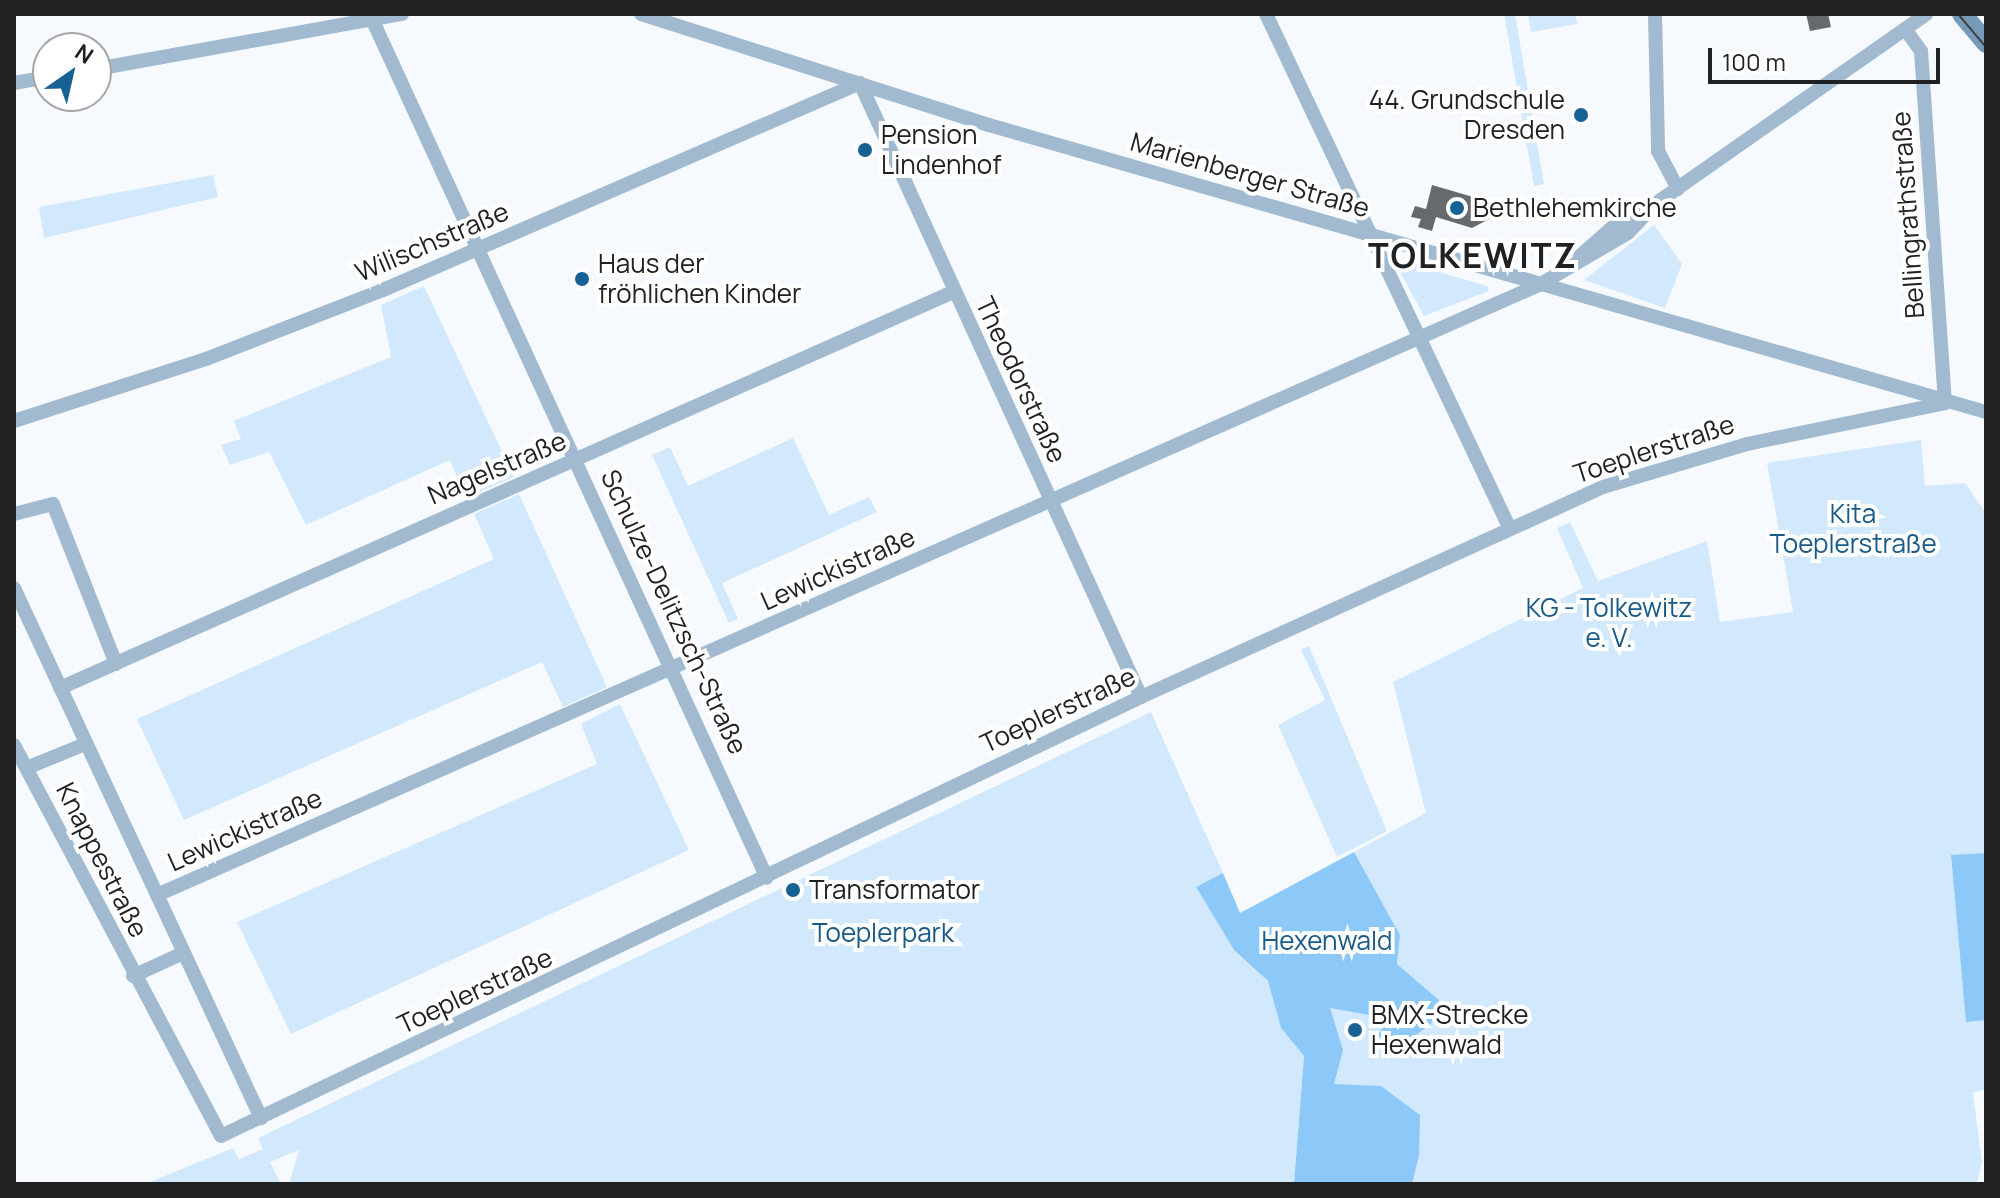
<!DOCTYPE html>
<html>
<head>
<meta charset="utf-8">
<style>
	body { margin:0 }
	#map { position:relative; width:2000px; height:1198px; overflow:hidden; background:#f6fafe; font-family:Manrope,sans-serif }
	div>[style] { position:absolute }
	.green>* { inset:0; background:#d2e9fd }
	.forest>* { inset:0; background:#8cc8f8 }
	.building>* { inset:0; background:#666a6d }
	.minor>* { height:14px; margin:-7px; padding:0 7px; transform-origin:7px; border-radius:7px; background:#a1bad0 }
	.secondary>* { height:20px; margin:-10px; padding:0 10px; transform-origin:10px; border-radius:10px; background:#759bba }
	.tram>* { height:2px; margin:-1px; padding:0 1px; transform-origin:1px; border-radius:1px; background:#404244 }
	.dots>* { width:22px; height:22px; translate:-50% -50%; box-sizing:border-box; border:4px solid #fff; border-radius:50% }
	span { translate:-50% -50%; white-space:nowrap; text-align:center; line-height:1.15; -webkit-text-stroke:8px #fff; paint-order:stroke }
	.poi-label { font-size:26px; color:#202123 }
	.right { translate:-100% -50%; text-align:right }
	.left { translate:0 -50%; text-align:left }
	.street-label { font-size:26px; color:#202123 }
	.park-label { font-size:26px; color:#185a87 }
	.district-label { font-size:34px; color:#202123; font-weight:700; letter-spacing:2px }
	.frame { position:absolute; inset:0; border:16px solid #202123; pointer-events:none }
	.north { position:absolute; left:32px; top:32px; width:80px; height:80px; box-sizing:border-box; background:#fff; border:2px solid #a6a6a7; border-radius:50%; rotate:34deg; font-size:22px; font-weight:700; line-height:32px; text-align:center; color:#202123 }
	.north::after { content:''; display:block; margin:auto; width:28px; height:36px; background:#166295; clip-path:polygon(50% 0,100% 100%,50% 72%,0 100%) }
	.scale { position:absolute; left:1708px; top:48px; width:232px; height:36px; box-sizing:border-box; border:4px solid #202123; border-top:0; padding-left:10px; font-size:24px; line-height:28px; white-space:nowrap; color:#202123; -webkit-text-stroke:6px #fff; paint-order:stroke }
</style>
</head>
<body>
<div id="map">
	<div class="green">
		<i style="clip-path:polygon(1504px 14px,1515px 14px,1544px 184px,1534px 186px)"></i>
		<i style="clip-path:polygon(1528px 14px,1575px 14px,1577px 24px,1531px 32px)"></i>
		<i style="clip-path:polygon(213px 175px,218px 197px,44px 238px,39px 207px)"></i>
		<i style="clip-path:polygon(1654px 225px,1682px 264px,1665px 308px,1584px 280px)"></i>
		<i style="clip-path:polygon(1402px 261px,1487px 286px,1489px 291px,1424px 316px,1397px 267px)"></i>
		<i style="clip-path:polygon(424px 286px,514px 477px,466px 498px,450px 460px,306px 525px,269px 452px,230px 465px,221px 445px,241px 439px,234px 421px,391px 357px,381px 305px)"></i>
		<i style="clip-path:polygon(793px 438px,829px 515px,869px 497px,877px 512px,722px 583px,738px 619px,729px 623px,652px 455px,670px 447px,688px 486px)"></i>
		<i style="clip-path:polygon(1921px 440px,1925px 486px,1965px 483px,1986px 513px,1986px 853px,1951px 856px,1967px 1022px,1986px 1020px,1986px 1089px,1973px 1093px,1982px 1162px,1977px 1184px,1412px 1184px,1419px 1156px,1381px 1086px,1334px 1085px,1328px 1017px,1330px 1007px,1347px 1007px,1388px 1021px,1439px 1000px,1397px 964px,1400px 935px,1354px 852px,1426px 813px,1393px 682px,1583px 588px,1557px 528px,1570px 522px,1598px 581px,1707px 541px,1720px 622px,1793px 612px,1767px 463px)"></i>
		<i style="clip-path:polygon(519px 494px,607px 687px,563px 707px,542px 662px,184px 820px,137px 719px,494px 559px,474px 514px)"></i>
		<i style="clip-path:polygon(1309px 646px,1387px 831px,1337px 857px,1278px 725px,1325px 700px,1301px 650px)"></i>
		<i style="clip-path:polygon(620px 704px,689px 850px,291px 1034px,237px 922px,597px 764px,581px 724px)"></i>
		<i style="clip-path:polygon(1151px 712px,1223px 873px,1196px 887px,1234px 950px,1268px 981px,1281px 1028px,1304px 1056px,1294px 1184px,289px 1184px,299px 1150px,270px 1162px,281px 1184px,150px 1182px,233px 1148px,239px 1159px,263px 1149px,258px 1138px)"></i>
	</div>
	<div class="forest">
		<i style="clip-path:polygon(1354px 852px,1400px 935px,1397px 964px,1439px 1000px,1431px 1024px,1395px 1050px,1378px 1035px,1387px 1021px,1381px 1017px,1330px 1008px,1343px 1050px,1334px 1084px,1381px 1086px,1420px 1115px,1419px 1156px,1412px 1184px,1294px 1184px,1304px 1056px,1281px 1028px,1268px 981px,1234px 950px,1196px 887px,1223px 873px,1240px 913px)"></i>
		<i style="clip-path:polygon(1986px 853px,1986px 1020px,1966px 1022px,1951px 855px)"></i>
	</div>
	<div class="building">
		<i style="clip-path:polygon(1806px 14px,1828px 14px,1831px 27px,1810px 31px)"></i>
		<i style="clip-path:polygon(1432px 185px,1480px 199px,1491px 218px,1472px 228px,1436px 217px,1432px 231px,1418px 227px,1421px 219px,1411px 217px,1415px 206px,1426px 209px)"></i>
	</div>
	<div class="minor">
		<i style="left:641px;top:14px;width:365px;rotate:17.7deg"></i>
		<i style="left:989px;top:125px;width:1037px;rotate:16.06deg"></i>
		<i style="left:1266px;top:14px;width:568px;rotate:64.65deg"></i>
		<i style="left:1655px;top:14px;width:137px;rotate:88.7deg"></i>
		<i style="left:1658px;top:151px;width:43px;rotate:62.2deg"></i>
		<i style="left:372px;top:19px;width:945px;rotate:65.31deg"></i>
		<i style="left:1905px;top:29px;width:27px;rotate:54deg"></i>
		<i style="left:1921px;top:51px;width:353px;rotate:86.1deg"></i>
		<i style="left:96px;top:69px;width:311px;rotate:-10.2deg"></i>
		<i style="left:14px;top:83px;width:35px;rotate:-10deg"></i>
		<i style="left:1580px;top:256px;width:48px;rotate:-41.6deg"></i>
		<i style="left:1616px;top:224px;width:44px;rotate:-27.1deg"></i>
		<i style="left:1655px;top:204px;width:331px;rotate:-35deg"></i>
		<i style="left:14px;top:421px;width:202px;rotate:-17.9deg"></i>
		<i style="left:206px;top:359px;width:190px;rotate:-21.3deg"></i>
		<i style="left:383px;top:290px;width:520px;rotate:-23.46deg"></i>
		<i style="left:860px;top:83px;width:675px;rotate:65.41deg"></i>
		<i style="left:14px;top:514px;width:40px;rotate:-14.4deg"></i>
		<i style="left:53px;top:504px;width:172px;rotate:68.5deg"></i>
		<i style="left:14px;top:588px;width:585px;rotate:65.01deg"></i>
		<i style="left:60px;top:688px;width:977px;rotate:-23.91deg"></i>
		<i style="left:14px;top:745px;width:442px;rotate:62.1deg"></i>
		<i style="left:221px;top:1136px;width:1019px;rotate:-25.51deg"></i>
		<i style="left:1141px;top:697px;width:507px;rotate:-24.44deg"></i>
		<i style="left:1603px;top:487px;width:150px;rotate:-16.6deg"></i>
		<i style="left:1747px;top:444px;width:202px;rotate:-11.7deg"></i>
		<i style="left:29px;top:767px;width:61px;rotate:-22.3deg"></i>
		<i style="left:157px;top:895px;width:1511px;rotate:-23.82deg"></i>
		<i style="left:1539px;top:285px;width:103px;rotate:-30.3deg"></i>
		<i style="left:1628px;top:233px;width:40px;rotate:-47deg"></i>
		<i style="left:133px;top:976px;width:55px;rotate:-24.7deg"></i>
	</div>
	<div class="secondary">
		<i style="left:1962px;top:14px;width:38px;rotate:50deg"></i>
	</div>
	<div class="tram">
		<i style="left:1958px;top:14px;width:43px;rotate:49.7deg"></i>
	</div>
	<div class="dots">
		<i style="left:1581px;top:115px;background:#166295"></i>
		<i style="left:865px;top:150px;background:#166295"></i>
		<i style="left:1457px;top:208px;background:#166295"></i>
		<i style="left:582px;top:279px;background:#166295"></i>
		<i style="left:793px;top:890px;background:#166295"></i>
		<i style="left:1355px;top:1030px;background:#166295"></i>
	</div>
	<div class="poi-label">
		<span class="right" style="left:1565px;top:115px">44. Grundschule<br>Dresden</span>
		<span class="left" style="left:881px;top:150px">Pension<br>Lindenhof</span>
		<span class="left" style="left:1473px;top:208px">Bethlehemkirche</span>
		<span class="left" style="left:598px;top:279px">Haus der<br>fröhlichen Kinder</span>
		<span class="left" style="left:809px;top:890px">Transformator</span>
		<span class="left" style="left:1371px;top:1030px">BMX-Strecke<br>Hexenwald</span>
	</div>
	<div class="street-label">
		<span style="left:1250px;top:175px;rotate:16deg">Marienberger Straße</span>
		<span style="left:1908px;top:215px;rotate:-94deg">Bellingrathstraße</span>
		<span style="left:432px;top:242px;rotate:-23deg">Wilischstraße</span>
		<span style="left:1021px;top:380px;rotate:65deg">Theodorstraße</span>
		<span style="left:1654px;top:449px;rotate:-18deg">Toeplerstraße</span>
		<span style="left:497px;top:468px;rotate:-23deg">Nagelstraße</span>
		<span style="left:838px;top:569px;rotate:-24deg">Lewickistraße</span>
		<span style="left:674px;top:612px;rotate:65deg">Schulze-Delitzsch-Straße</span>
		<span style="left:1058px;top:710px;rotate:-25deg">Toeplerstraße</span>
		<span style="left:245px;top:830px;rotate:-24deg">Lewickistraße</span>
		<span style="left:102px;top:860px;rotate:63deg">Knappestraße</span>
		<span style="left:475px;top:991px;rotate:-25deg">Toeplerstraße</span>
	</div>
	<div class="park-label">
		<span style="left:1853px;top:529px">Kita<br>Toeplerstraße</span>
		<span style="left:1609px;top:623px">KG - Tolkewitz<br>e. V.</span>
		<span style="left:883px;top:933px">Toeplerpark</span>
		<span style="left:1327px;top:941px">Hexenwald</span>
	</div>
	<div class="district-label">
		<span style="left:1473px;top:256px">TOLKEWITZ</span>
	</div>
	<div class="frame"></div>
	<div class="north">N</div>
	<div class="scale">100 m</div>
</div>
</body>
</html>
